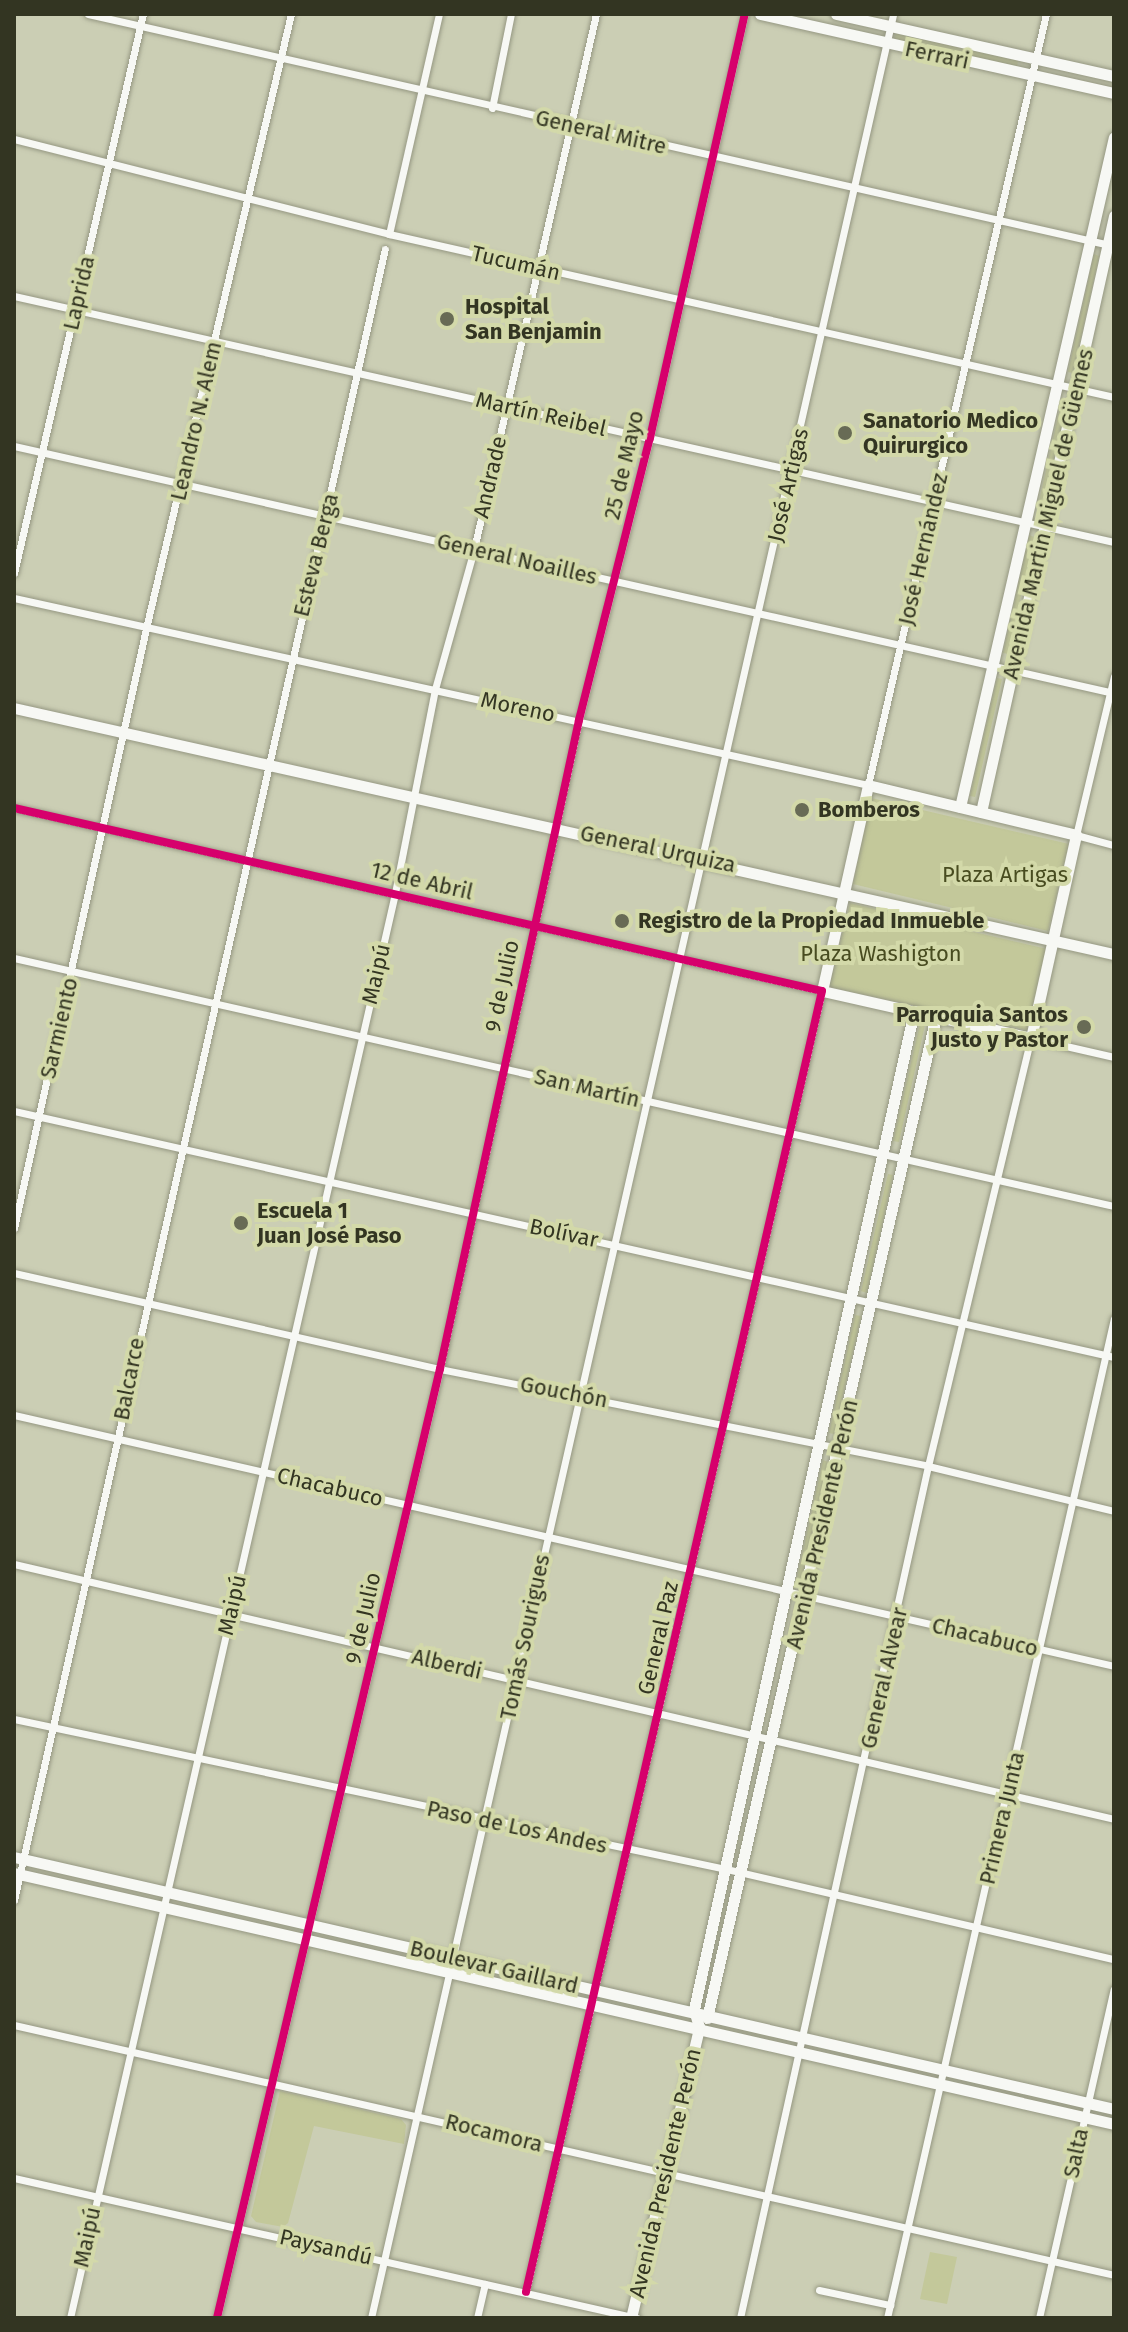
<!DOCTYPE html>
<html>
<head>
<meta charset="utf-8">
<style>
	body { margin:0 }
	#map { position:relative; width:1128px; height:2332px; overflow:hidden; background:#cbceb4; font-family:"Fira Sans",sans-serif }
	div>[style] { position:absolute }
	.green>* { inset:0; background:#c3c89a }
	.roads { filter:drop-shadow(0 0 2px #959782) drop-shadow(0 0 2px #959782) }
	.street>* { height:7px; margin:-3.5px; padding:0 3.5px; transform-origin:3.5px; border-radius:3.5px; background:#f7f8f4 }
	.secondary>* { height:11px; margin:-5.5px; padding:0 5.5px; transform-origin:5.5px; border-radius:5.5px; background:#f7f8f4 }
	.cycleway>* { height:8px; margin:-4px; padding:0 4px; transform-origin:4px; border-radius:4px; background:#d6006c }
	.dots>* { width:22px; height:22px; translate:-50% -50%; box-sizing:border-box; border:4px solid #d3d9a9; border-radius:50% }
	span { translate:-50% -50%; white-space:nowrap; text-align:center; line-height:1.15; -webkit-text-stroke:8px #d3d9a9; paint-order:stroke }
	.street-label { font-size:22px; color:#333522 }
	.poi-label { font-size:22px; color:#333522; font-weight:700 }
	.left { translate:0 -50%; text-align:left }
	.right { translate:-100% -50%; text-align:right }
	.park-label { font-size:22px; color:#484c20 }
	.frame { position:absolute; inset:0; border:16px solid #333522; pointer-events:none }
</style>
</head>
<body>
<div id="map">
	<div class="green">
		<i style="clip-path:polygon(896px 33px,1018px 60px,1017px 67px,894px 40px)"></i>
		<i style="clip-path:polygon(1094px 254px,1099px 256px,1073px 373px,1068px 372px)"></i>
		<i style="clip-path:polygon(1062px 398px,1068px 399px,1041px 516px,1036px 515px)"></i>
		<i style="clip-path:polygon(1029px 535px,1034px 537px,1008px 654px,1003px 653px)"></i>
		<i style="clip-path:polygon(997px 678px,1002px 679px,975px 797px,970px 796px)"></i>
		<i style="clip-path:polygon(871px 798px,1069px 844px,1048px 931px,853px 884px)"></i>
		<i style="clip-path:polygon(850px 903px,1047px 949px,1027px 1030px,829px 987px)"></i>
		<i style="clip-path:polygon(920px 1023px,925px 1025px,899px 1142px,893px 1141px)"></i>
		<i style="clip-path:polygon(888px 1174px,893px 1175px,867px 1293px,861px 1291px)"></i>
		<i style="clip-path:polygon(855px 1315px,861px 1316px,834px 1434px,829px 1433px)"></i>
		<i style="clip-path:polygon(823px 1460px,828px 1462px,802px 1579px,797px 1578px)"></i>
		<i style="clip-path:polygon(280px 2091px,401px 2119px,406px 2125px,404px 2144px,314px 2126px,288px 2223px,283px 2227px,256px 2222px,251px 2216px)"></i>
		<i style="clip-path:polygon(930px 2252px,957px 2257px,947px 2304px,920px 2299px)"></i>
	</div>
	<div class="roads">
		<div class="street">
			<i style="left:88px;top:14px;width:1052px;rotate:12.74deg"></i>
			<i style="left:492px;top:108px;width:96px;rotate:-78.6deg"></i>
			<i style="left:14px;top:139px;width:387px;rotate:14.2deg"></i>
			<i style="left:389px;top:234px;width:743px;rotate:12.67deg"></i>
			<i style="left:389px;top:234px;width:226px;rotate:-77.2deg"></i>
			<i style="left:14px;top:296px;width:1127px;rotate:12.61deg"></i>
			<i style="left:14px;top:446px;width:1127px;rotate:12.66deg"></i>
			<i style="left:14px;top:573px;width:574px;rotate:-77.01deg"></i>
			<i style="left:14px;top:598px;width:874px;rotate:12.35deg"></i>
			<i style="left:868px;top:785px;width:791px;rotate:-77deg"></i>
			<i style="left:1114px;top:676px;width:163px;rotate:103.4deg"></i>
			<i style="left:1076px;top:835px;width:39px;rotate:15deg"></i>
			<i style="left:14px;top:808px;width:828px;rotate:12.76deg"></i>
			<i style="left:822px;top:991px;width:1334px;rotate:102.82deg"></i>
			<i style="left:14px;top:958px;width:1128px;rotate:12.71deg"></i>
			<i style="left:14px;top:1111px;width:1127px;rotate:12.61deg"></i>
			<i style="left:14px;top:1228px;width:618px;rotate:-77.58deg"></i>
			<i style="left:147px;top:624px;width:627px;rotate:-76.72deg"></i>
			<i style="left:14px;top:1273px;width:437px;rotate:12.7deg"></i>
			<i style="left:440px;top:1369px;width:498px;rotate:11.2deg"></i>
			<i style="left:928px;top:1466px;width:191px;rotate:13.6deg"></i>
			<i style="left:14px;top:1415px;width:1128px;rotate:12.85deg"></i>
			<i style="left:14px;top:1564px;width:1129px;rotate:13.05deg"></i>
			<i style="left:14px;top:1719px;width:728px;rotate:11.9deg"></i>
			<i style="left:726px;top:1869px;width:398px;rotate:13.1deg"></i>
			<i style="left:14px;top:1900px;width:1692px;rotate:-77.34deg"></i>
			<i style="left:14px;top:2025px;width:1128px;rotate:12.8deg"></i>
			<i style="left:14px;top:2178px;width:639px;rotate:12.67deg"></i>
			<i style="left:819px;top:2290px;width:73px;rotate:11.9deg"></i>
			<i style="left:70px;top:2318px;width:1462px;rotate:-77.15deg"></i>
			<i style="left:395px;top:893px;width:208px;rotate:-78.9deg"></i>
			<i style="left:435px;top:689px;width:145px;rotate:-74.4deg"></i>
			<i style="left:474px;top:549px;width:549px;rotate:-77.15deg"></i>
			<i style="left:217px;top:2318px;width:975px;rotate:-76.78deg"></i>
			<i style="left:440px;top:1369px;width:664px;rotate:-77.91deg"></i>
			<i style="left:579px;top:720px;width:291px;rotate:-75.9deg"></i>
			<i style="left:650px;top:438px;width:435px;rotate:-77.4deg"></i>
			<i style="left:371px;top:2318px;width:2362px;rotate:-77.23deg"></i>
			<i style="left:477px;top:2318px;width:35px;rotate:-77deg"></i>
			<i style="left:740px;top:2318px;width:872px;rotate:-77.56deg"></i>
			<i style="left:928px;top:1466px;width:440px;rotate:-76.5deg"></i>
			<i style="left:1031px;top:1038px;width:85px;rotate:12.9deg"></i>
			<i style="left:887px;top:2318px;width:1025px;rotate:-77.21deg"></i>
			<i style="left:1039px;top:2318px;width:337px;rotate:-77.2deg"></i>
		</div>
		<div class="secondary">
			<i style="left:760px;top:14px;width:363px;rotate:12.6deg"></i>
			<i style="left:836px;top:14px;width:285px;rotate:12.6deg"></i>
			<i style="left:14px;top:708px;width:1127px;rotate:12.61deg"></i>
			<i style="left:868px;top:785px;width:214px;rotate:13.5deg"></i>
			<i style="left:1076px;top:835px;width:208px;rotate:102.5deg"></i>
			<i style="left:1031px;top:1038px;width:214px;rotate:-167.3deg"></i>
			<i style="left:822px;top:991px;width:211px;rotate:-77.4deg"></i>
			<i style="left:960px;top:807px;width:687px;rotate:-77.06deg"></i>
			<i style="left:981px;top:812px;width:611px;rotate:-77.42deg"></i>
			<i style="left:14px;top:1857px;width:1128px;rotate:12.9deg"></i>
			<i style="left:14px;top:1873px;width:1128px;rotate:12.85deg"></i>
			<i style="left:707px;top:2018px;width:1028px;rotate:-77.13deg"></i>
			<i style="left:631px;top:2318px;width:299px;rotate:-76.8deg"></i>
			<i style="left:699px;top:2027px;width:19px;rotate:-106deg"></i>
			<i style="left:694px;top:2009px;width:1022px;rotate:-77.57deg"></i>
		</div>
	</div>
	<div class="cycleway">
		<i style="left:14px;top:808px;width:828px;rotate:12.76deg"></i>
		<i style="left:822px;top:991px;width:1334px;rotate:102.82deg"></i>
		<i style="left:217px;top:2318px;width:975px;rotate:-76.78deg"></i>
		<i style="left:440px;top:1369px;width:664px;rotate:-77.91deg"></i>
		<i style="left:579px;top:720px;width:291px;rotate:-75.9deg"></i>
		<i style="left:650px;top:438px;width:435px;rotate:-77.4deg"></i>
	</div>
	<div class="dots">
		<i style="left:447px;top:319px;background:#686b55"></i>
		<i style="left:845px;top:433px;background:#686b55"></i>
		<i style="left:802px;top:810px;background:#686b55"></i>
		<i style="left:622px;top:921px;background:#686b55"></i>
		<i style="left:1084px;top:1027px;background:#686b55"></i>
		<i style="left:241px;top:1223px;background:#686b55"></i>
	</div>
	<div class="street-label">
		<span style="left:937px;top:55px;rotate:12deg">Ferrari</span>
		<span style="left:601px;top:132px;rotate:13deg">General Mitre</span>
		<span style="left:516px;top:263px;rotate:13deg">Tucumán</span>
		<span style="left:79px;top:293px;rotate:-77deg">Laprida</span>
		<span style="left:541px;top:414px;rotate:13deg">Martín Reibel</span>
		<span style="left:196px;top:421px;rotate:-77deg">Leandro N. Alem</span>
		<span style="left:624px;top:465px;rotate:-77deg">25 de Mayo</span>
		<span style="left:490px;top:477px;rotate:-77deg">Andrade</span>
		<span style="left:788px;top:485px;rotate:-77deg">José Artigas</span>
		<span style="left:1048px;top:514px;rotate:-77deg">Avenida Martin Miguel de Güemes</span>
		<span style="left:923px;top:549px;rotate:-77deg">José Hernández</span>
		<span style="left:316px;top:555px;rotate:-76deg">Esteva Berga</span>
		<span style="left:517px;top:559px;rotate:13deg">General Noailles</span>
		<span style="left:518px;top:707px;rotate:12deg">Moreno</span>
		<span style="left:658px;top:849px;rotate:12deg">General Urquiza</span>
		<span style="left:422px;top:881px;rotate:13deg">12 de Abril</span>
		<span style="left:376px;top:974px;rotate:-77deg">Maipú</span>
		<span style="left:502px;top:986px;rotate:-78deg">9 de Julio</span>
		<span style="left:59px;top:1028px;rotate:-77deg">Sarmiento</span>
		<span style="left:587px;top:1088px;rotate:13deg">San Martín</span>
		<span style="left:564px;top:1233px;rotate:12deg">Bolívar</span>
		<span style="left:129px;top:1379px;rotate:-79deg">Balcarce</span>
		<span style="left:564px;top:1392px;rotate:11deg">Gouchón</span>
		<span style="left:330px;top:1487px;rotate:13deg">Chacabuco</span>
		<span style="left:822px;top:1524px;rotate:-77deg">Avenida Presidente Perón</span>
		<span style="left:232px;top:1605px;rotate:-77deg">Maipú</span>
		<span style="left:363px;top:1618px;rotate:-77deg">9 de Julio</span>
		<span style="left:525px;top:1637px;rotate:-78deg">Tomás Sourigues</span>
		<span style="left:985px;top:1637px;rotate:13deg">Chacabuco</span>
		<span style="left:658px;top:1638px;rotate:-77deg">General Paz</span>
		<span style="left:447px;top:1664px;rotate:13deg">Alberdi</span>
		<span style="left:884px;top:1678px;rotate:-77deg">General Alvear</span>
		<span style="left:1002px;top:1818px;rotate:-77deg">Primera Junta</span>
		<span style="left:517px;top:1827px;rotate:12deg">Paso de Los Andes</span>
		<span style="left:494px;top:1967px;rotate:13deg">Boulevar Gaillard</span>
		<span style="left:494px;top:2133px;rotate:14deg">Rocamora</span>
		<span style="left:1076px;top:2153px;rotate:-78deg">Salta</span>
		<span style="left:665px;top:2173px;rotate:-77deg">Avenida Presidente Perón</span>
		<span style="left:87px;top:2237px;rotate:-78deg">Maipú</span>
		<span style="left:326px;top:2247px;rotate:13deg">Paysandú</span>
	</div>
	<div class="poi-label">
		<span class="left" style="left:465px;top:319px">Hospital<br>San Benjamin</span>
		<span class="left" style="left:863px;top:433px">Sanatorio Medico<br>Quirurgico</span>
		<span class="left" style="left:818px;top:810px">Bomberos</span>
		<span class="left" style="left:638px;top:921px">Registro de la Propiedad Inmueble</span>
		<span class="right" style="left:1068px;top:1027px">Parroquia Santos<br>Justo y Pastor</span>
		<span class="left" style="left:257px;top:1223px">Escuela 1<br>Juan José Paso</span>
	</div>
	<div class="park-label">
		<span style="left:1005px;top:875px">Plaza Artigas</span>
		<span style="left:881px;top:954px">Plaza Washigton</span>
	</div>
	<div class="frame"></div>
</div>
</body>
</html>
